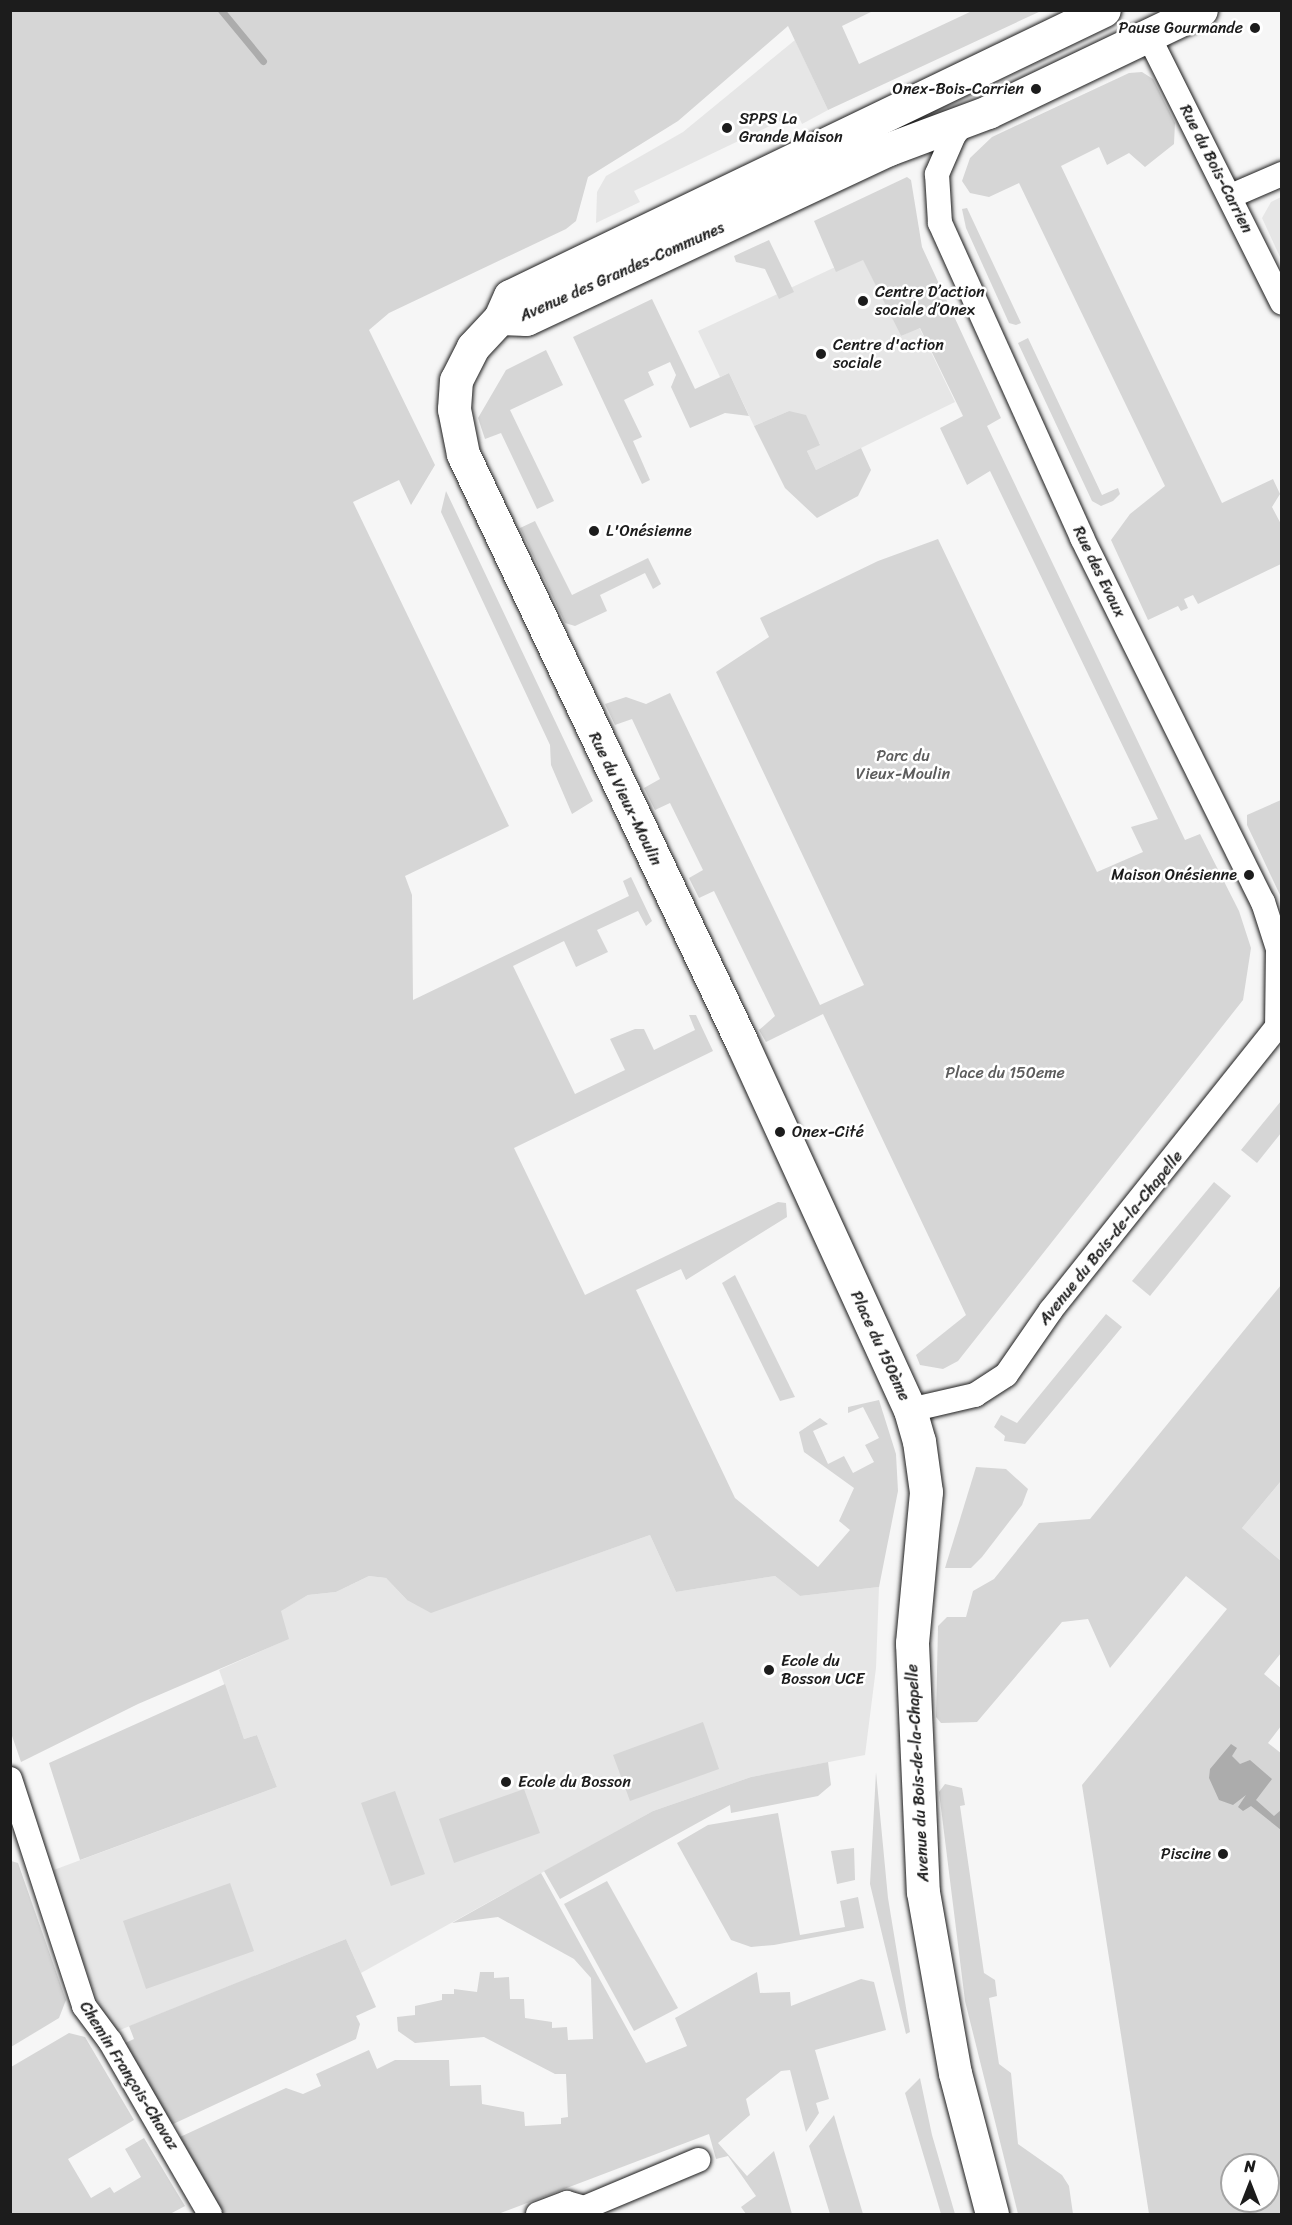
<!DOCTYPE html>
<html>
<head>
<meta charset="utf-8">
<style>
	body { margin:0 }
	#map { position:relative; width:1292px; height:2225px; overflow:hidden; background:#f6f6f6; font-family:Sriracha,sans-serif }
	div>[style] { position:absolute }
	.built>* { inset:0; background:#e6e6e6 }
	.green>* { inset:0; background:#d6d6d6 }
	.water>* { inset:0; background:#acacac }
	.stream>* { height:7px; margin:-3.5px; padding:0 3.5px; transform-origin:3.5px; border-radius:3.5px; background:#acacac }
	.roads { filter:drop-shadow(0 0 2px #1c1c1c) drop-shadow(0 0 2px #1c1c1c) }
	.street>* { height:24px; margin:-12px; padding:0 12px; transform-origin:12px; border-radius:12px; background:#fff }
	.secondary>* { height:33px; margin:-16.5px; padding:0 16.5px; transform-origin:16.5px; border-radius:16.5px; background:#fff }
	.dots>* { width:16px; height:16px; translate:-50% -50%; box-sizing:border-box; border:3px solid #fff; border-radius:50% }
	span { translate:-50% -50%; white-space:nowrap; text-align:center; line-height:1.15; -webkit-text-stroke:5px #fff; paint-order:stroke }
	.poi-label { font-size:16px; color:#1c1c1c }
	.right { translate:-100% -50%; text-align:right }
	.left { translate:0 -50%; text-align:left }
	.street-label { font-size:16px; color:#1c1c1c }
	.park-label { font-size:16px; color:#5d5d5d }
	.frame { position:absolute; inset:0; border:12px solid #1c1c1c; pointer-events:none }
	.north { position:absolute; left:1220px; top:2153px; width:60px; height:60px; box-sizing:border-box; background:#fff; border:2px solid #a4a4a4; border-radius:50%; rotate:0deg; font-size:16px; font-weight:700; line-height:24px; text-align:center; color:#1c1c1c }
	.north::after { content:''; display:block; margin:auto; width:21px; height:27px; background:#1c1c1c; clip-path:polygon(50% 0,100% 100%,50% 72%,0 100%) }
</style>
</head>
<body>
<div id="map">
	<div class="built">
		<i style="clip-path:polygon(795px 40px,828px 110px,802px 124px,797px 113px,634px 191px,640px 202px,596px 223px,597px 192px,606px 176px,683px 132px)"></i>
		<i style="clip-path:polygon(1281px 197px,1281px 259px,1262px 218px,1271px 202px)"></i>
		<i style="clip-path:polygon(861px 255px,901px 336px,919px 327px,955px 402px,816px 470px,807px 451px,820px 444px,789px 411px,754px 426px,729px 373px,720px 377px,698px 331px)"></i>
		<i style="clip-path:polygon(1281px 1481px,1281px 1561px,1242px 1528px)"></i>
		<i style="clip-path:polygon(650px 1535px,676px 1592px,775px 1576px,800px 1596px,879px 1587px,876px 1668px,865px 1755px,751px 1777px,653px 1811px,361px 1973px,346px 1939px,115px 2032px,101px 2011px,51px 1871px,277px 1787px,257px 1735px,244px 1739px,219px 1670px,288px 1639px,280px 1611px,308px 1595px,336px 1592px,369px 1576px,386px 1578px,407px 1600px,472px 1598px)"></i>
	</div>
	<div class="green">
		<i style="clip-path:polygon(10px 11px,873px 11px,842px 26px,859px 64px,972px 11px,1041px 11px,828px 110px,788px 26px,678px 121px,588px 177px,576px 221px,566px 229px,389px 313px,369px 330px,435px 465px,411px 505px,399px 480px,353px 502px,509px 826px,405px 876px,412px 895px,413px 1000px,629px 896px,623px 881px,631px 877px,652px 921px,646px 926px,638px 911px,597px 930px,608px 952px,576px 967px,564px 941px,513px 966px,575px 1094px,625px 1070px,610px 1039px,635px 1029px,644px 1029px,654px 1050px,695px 1030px,689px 1015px,696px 1015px,713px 1051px,514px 1148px,585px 1295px,778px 1202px,786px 1203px,787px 1217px,686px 1280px,681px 1269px,636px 1290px,735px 1498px,818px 1567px,850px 1530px,839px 1521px,854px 1488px,804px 1452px,799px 1432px,820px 1418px,828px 1424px,813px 1431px,828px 1464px,844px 1456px,853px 1473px,874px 1462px,865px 1445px,879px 1438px,863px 1407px,848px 1413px,848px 1407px,879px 1400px,896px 1454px,898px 1491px,879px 1587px,800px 1596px,775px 1576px,676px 1592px,650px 1535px,431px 1613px,407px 1600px,386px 1578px,369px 1576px,336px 1592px,308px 1595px,281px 1611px,289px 1639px,138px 1704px,21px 1762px,10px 1730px)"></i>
		<i style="clip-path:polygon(1142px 72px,1153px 79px,1175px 123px,1174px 144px,1145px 167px,1129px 153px,1107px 165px,1099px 147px,1061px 166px,1222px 503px,1273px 479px,1280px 494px,1272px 507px,1282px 526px,1281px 564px,1198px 604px,1193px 595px,1184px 599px,1188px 608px,1181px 611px,1178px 606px,1148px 620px,1111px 540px,1130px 514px,1165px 486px,1019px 183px,989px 197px,970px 193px,962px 181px,970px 158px,992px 137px,1129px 73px)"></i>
		<i style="clip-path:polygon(907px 177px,911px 180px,922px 247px,1001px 418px,987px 426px,1185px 840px,1200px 834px,1239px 911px,1251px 948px,1243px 1000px,958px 1361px,943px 1369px,920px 1365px,916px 1355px,966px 1315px,823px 1014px,766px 1042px,759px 1030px,775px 1016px,714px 891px,699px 898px,689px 878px,703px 870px,670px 803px,655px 810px,644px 788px,660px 779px,632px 719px,615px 725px,605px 704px,626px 697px,646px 704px,670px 693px,820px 1005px,864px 985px,716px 672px,769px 637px,760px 618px,878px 561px,938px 539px,1097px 872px,1143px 852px,1131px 827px,1158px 819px,990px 471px,967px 485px,940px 428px,963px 416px,920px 328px,901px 336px,863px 260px,836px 272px,814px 221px)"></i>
		<i style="clip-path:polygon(967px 208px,1021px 323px,1016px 325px,1009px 323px,966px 228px,962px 209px)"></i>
		<i style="clip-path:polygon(769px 240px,794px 292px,779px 299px,765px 269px,736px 262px,734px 256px)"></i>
		<i style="clip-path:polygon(652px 299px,695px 389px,729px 373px,749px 416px,725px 413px,690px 428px,671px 387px,676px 375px,670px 362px,648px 372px,654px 385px,624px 400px,642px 437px,633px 441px,650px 480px,642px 484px,573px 337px)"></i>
		<i style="clip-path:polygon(1028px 338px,1102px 495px,1118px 488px,1120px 494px,1113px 501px,1101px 506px,1092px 501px,1018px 343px)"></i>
		<i style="clip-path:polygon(546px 350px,563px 385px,510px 410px,554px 501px,537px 509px,501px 433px,485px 439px,478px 418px,506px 370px)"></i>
		<i style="clip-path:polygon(789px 411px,806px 415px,820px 445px,807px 451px,816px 470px,861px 448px,871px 470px,858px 496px,817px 518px,785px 488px,754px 426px)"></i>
		<i style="clip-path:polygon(446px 491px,593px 801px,572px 814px,551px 765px,550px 745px,441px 512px)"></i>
		<i style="clip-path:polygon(535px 521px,572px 595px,648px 558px,661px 584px,653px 589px,645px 573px,600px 595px,607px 611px,575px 626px,565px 623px,520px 528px)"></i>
		<i style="clip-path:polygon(1281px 800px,1281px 897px,1247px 825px,1247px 815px)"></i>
		<i style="clip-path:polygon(1281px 1101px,1281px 1133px,1257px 1163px,1241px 1150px)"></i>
		<i style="clip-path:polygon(1214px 1182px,1231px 1196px,1150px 1296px,1132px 1281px)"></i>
		<i style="clip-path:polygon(735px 1275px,795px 1397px,780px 1401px,722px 1283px)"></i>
		<i style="clip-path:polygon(evenodd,1281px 1285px,1281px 1481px,1242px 1528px,1281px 1561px,1281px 1653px,1264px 1674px,1282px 1689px,1281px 1726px,1268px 1743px,1282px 1754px,1281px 2214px,1149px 2214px,1082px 1785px,1227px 1609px,1186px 1576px,1110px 1668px,1088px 1619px,1062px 1622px,977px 1722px,941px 1723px,936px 1717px,938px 1626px,947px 1617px,966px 1617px,973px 1591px,994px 1579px,1039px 1523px,1090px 1519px,1281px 1285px,1232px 2165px,1268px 2165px,1268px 2201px,1232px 2201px,1232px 2165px)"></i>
		<i style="clip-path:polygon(1106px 1314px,1122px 1327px,1025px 1444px,1004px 1441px,1005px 1436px,994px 1427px,1001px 1415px,1017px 1423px)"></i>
		<i style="clip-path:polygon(976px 1467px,1006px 1469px,1028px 1489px,1022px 1505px,982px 1557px,971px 1568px,945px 1568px)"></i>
		<i style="clip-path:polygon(225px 1684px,244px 1739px,257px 1735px,277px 1787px,80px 1860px,49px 1763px)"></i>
		<i style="clip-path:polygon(703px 1722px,719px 1769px,630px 1801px,613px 1755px)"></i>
		<i style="clip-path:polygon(828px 1762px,831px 1785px,818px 1796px,731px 1813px,730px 1805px,560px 1899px,544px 1871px,653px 1811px,751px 1777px)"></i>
		<i style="clip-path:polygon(876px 1772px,888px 1898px,910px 2032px,906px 2034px,870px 1884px)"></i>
		<i style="clip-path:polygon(945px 1784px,962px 1788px,965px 1805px,960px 1806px,984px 1973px,995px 1980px,997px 1996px,989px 1998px,999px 2064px,1011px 2073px,1018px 2144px,1062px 2175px,1069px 2186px,1073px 2214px,1018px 2214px,965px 2001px,939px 1792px)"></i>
		<i style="clip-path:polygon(524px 1789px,540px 1833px,454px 1863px,439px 1819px)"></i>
		<i style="clip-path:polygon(395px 1791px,425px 1874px,391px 1886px,361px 1803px)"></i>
		<i style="clip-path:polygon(778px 1813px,800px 1935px,845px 1927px,840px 1901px,858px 1897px,864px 1928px,774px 1945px,751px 1947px,731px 1940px,677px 1843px,708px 1825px)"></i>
		<i style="clip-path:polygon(854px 1848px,855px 1880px,837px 1884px,831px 1851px)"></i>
		<i style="clip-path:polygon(11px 1861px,18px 1863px,66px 2000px,59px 2018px,11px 2047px)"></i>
		<i style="clip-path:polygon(541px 1873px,646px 2063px,687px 2046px,675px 2018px,757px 1972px,760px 1993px,790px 1992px,791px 2006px,861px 1979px,874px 1982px,886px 2030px,815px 2050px,829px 2099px,816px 2103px,819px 2113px,806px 2132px,790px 2070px,781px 2071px,746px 2099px,750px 2115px,718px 2143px,747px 2176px,774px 2151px,792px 2214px,746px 2214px,741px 2207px,756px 2196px,728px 2156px,716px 2159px,709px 2134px,498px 2214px,223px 2214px,180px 2137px,286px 2088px,303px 2094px,321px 2086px,316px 2074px,369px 2050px,377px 2069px,395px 2060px,449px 2060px,450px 2086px,481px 2085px,482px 2104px,524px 2112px,525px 2126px,561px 2124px,561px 2118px,568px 2117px,566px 2074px,555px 2074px,484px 2037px,415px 2043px,398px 2031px,397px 2017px,415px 2015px,415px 2006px,442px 2000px,442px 1994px,454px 1994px,454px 1989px,477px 1992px,480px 1972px,494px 1972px,494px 1978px,509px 1977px,510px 1999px,524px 1999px,525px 2018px,552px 2022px,552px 2028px,567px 2027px,568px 2040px,593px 2039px,591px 1978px,574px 1959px,498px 1917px,452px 1923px)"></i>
		<i style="clip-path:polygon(607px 1881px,678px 2008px,634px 2031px,564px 1904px)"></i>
		<i style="clip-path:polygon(230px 1883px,254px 1951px,146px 1989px,123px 1921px)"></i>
		<i style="clip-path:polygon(346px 1939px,376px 2007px,356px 2016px,360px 2024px,356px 2039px,171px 2125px,123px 2044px,134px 2039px,129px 2026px)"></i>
		<i style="clip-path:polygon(69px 2033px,85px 2037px,134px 2120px,68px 2159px,91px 2198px,110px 2187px,114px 2193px,141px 2177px,125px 2149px,144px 2138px,185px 2206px,170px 2214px,11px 2214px,11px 2067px)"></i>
		<i style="clip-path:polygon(920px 2078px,932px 2135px,955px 2214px,941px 2214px,905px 2093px)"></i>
		<i style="clip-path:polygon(834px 2115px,843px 2147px,863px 2214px,830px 2214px,809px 2146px)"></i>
	</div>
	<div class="water">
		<i style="clip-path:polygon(1231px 1744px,1237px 1748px,1232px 1756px,1240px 1764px,1250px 1760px,1272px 1779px,1256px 1800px,1274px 1816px,1281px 1810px,1281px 1830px,1251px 1806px,1243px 1811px,1238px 1807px,1246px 1795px,1233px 1805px,1219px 1800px,1209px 1778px,1210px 1769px)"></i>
	</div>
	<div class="stream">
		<i style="left:221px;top:10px;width:66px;rotate:50.5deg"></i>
	</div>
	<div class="roads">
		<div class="street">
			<i style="left:1149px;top:37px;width:297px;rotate:63.4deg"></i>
			<i style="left:967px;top:119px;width:21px;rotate:129deg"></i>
			<i style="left:954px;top:135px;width:43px;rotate:113.6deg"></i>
			<i style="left:937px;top:174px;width:49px;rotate:86.5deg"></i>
			<i style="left:940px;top:223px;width:346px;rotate:65.7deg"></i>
			<i style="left:1082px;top:538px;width:407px;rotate:63.6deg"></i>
			<i style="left:1263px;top:902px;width:49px;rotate:72.3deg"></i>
			<i style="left:1278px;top:949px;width:79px;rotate:90.7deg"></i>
			<i style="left:1231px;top:196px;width:56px;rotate:-23.3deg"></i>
			<i style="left:910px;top:1410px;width:67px;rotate:-13deg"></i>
			<i style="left:975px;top:1395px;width:37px;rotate:-33deg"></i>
			<i style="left:1006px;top:1375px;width:79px;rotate:-55.3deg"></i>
			<i style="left:1051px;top:1310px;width:370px;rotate:-51.4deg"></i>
			<i style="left:10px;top:1779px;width:239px;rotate:71.9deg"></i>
			<i style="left:84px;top:2006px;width:44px;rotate:53.4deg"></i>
			<i style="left:110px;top:2041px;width:200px;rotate:60deg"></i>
			<i style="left:538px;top:2214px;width:31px;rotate:-21deg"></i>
			<i style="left:567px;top:2203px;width:18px;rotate:16deg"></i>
			<i style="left:584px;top:2208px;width:124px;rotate:-22.8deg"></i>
		</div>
		<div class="secondary">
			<i style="left:500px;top:318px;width:40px;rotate:133deg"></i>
			<i style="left:473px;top:347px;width:37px;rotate:117deg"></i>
			<i style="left:456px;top:380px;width:29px;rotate:94deg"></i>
			<i style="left:454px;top:409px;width:46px;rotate:78.7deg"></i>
			<i style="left:463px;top:454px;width:652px;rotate:64.65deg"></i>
			<i style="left:742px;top:1043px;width:404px;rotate:65.4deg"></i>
			<i style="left:910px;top:1410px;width:32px;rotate:74deg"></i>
			<i style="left:919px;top:1441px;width:51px;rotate:82.2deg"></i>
			<i style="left:926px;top:1492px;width:152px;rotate:95.3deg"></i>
			<i style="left:912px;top:1643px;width:249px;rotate:87.5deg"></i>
			<i style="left:923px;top:1892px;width:184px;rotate:80deg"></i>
			<i style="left:955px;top:2073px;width:146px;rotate:75.3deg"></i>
			<i style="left:500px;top:318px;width:26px;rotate:2deg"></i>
			<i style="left:526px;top:319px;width:401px;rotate:-25.1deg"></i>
			<i style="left:889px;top:149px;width:106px;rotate:-20.5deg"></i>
			<i style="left:988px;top:112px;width:236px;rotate:-25.6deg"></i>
			<i style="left:500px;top:318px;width:24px;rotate:-66deg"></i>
			<i style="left:510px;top:296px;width:659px;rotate:-25.71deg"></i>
		</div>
	</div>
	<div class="dots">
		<i style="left:1255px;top:28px;background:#1c1c1c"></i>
		<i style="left:1036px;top:89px;background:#1c1c1c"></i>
		<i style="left:727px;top:128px;background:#1c1c1c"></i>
		<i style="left:863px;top:301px;background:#1c1c1c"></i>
		<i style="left:821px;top:354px;background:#1c1c1c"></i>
		<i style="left:594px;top:531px;background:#1c1c1c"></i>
		<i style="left:1249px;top:875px;background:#1c1c1c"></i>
		<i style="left:780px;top:1132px;background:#1c1c1c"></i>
		<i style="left:769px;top:1670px;background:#1c1c1c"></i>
		<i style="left:506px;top:1782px;background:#1c1c1c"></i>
		<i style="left:1223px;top:1854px;background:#1c1c1c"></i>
	</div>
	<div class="poi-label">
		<span class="right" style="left:1243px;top:28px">Pause Gourmande</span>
		<span class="right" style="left:1024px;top:89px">Onex-Bois-Carrien</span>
		<span class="left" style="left:739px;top:128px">SPPS La<br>Grande Maison</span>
		<span class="left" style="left:875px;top:301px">Centre D’action<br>sociale d’Onex</span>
		<span class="left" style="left:833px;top:354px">Centre d'action<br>sociale</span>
		<span class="left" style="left:606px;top:531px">L'Onésienne</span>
		<span class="right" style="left:1237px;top:875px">Maison Onésienne</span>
		<span class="left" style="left:792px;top:1132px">Onex-Cité</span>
		<span class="left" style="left:781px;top:1670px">Ecole du<br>Bosson UCE</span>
		<span class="left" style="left:518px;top:1782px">Ecole du Bosson</span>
		<span class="right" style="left:1211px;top:1854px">Piscine</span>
	</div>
	<div class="street-label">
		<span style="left:1216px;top:169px;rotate:63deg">Rue du Bois-Carrien</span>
		<span style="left:622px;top:272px;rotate:-24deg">Avenue des Grandes-Communes</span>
		<span style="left:1099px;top:572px;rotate:64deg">Rue des Evaux</span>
		<span style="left:625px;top:799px;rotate:64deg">Rue du Vieux-Moulin</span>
		<span style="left:1111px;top:1238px;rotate:-51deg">Avenue du Bois-de-la-Chapelle</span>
		<span style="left:880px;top:1346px;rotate:65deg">Place du 150ème</span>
		<span style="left:918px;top:1773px;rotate:-93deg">Avenue du Bois-de-la-Chapelle</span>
		<span style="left:129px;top:2076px;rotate:58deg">Chemin François-Chavaz</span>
	</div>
	<div class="park-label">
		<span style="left:903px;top:765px">Parc du<br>Vieux-Moulin</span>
		<span style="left:1005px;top:1073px">Place du 150eme</span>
	</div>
	<div class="frame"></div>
	<div class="north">N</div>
</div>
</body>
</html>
